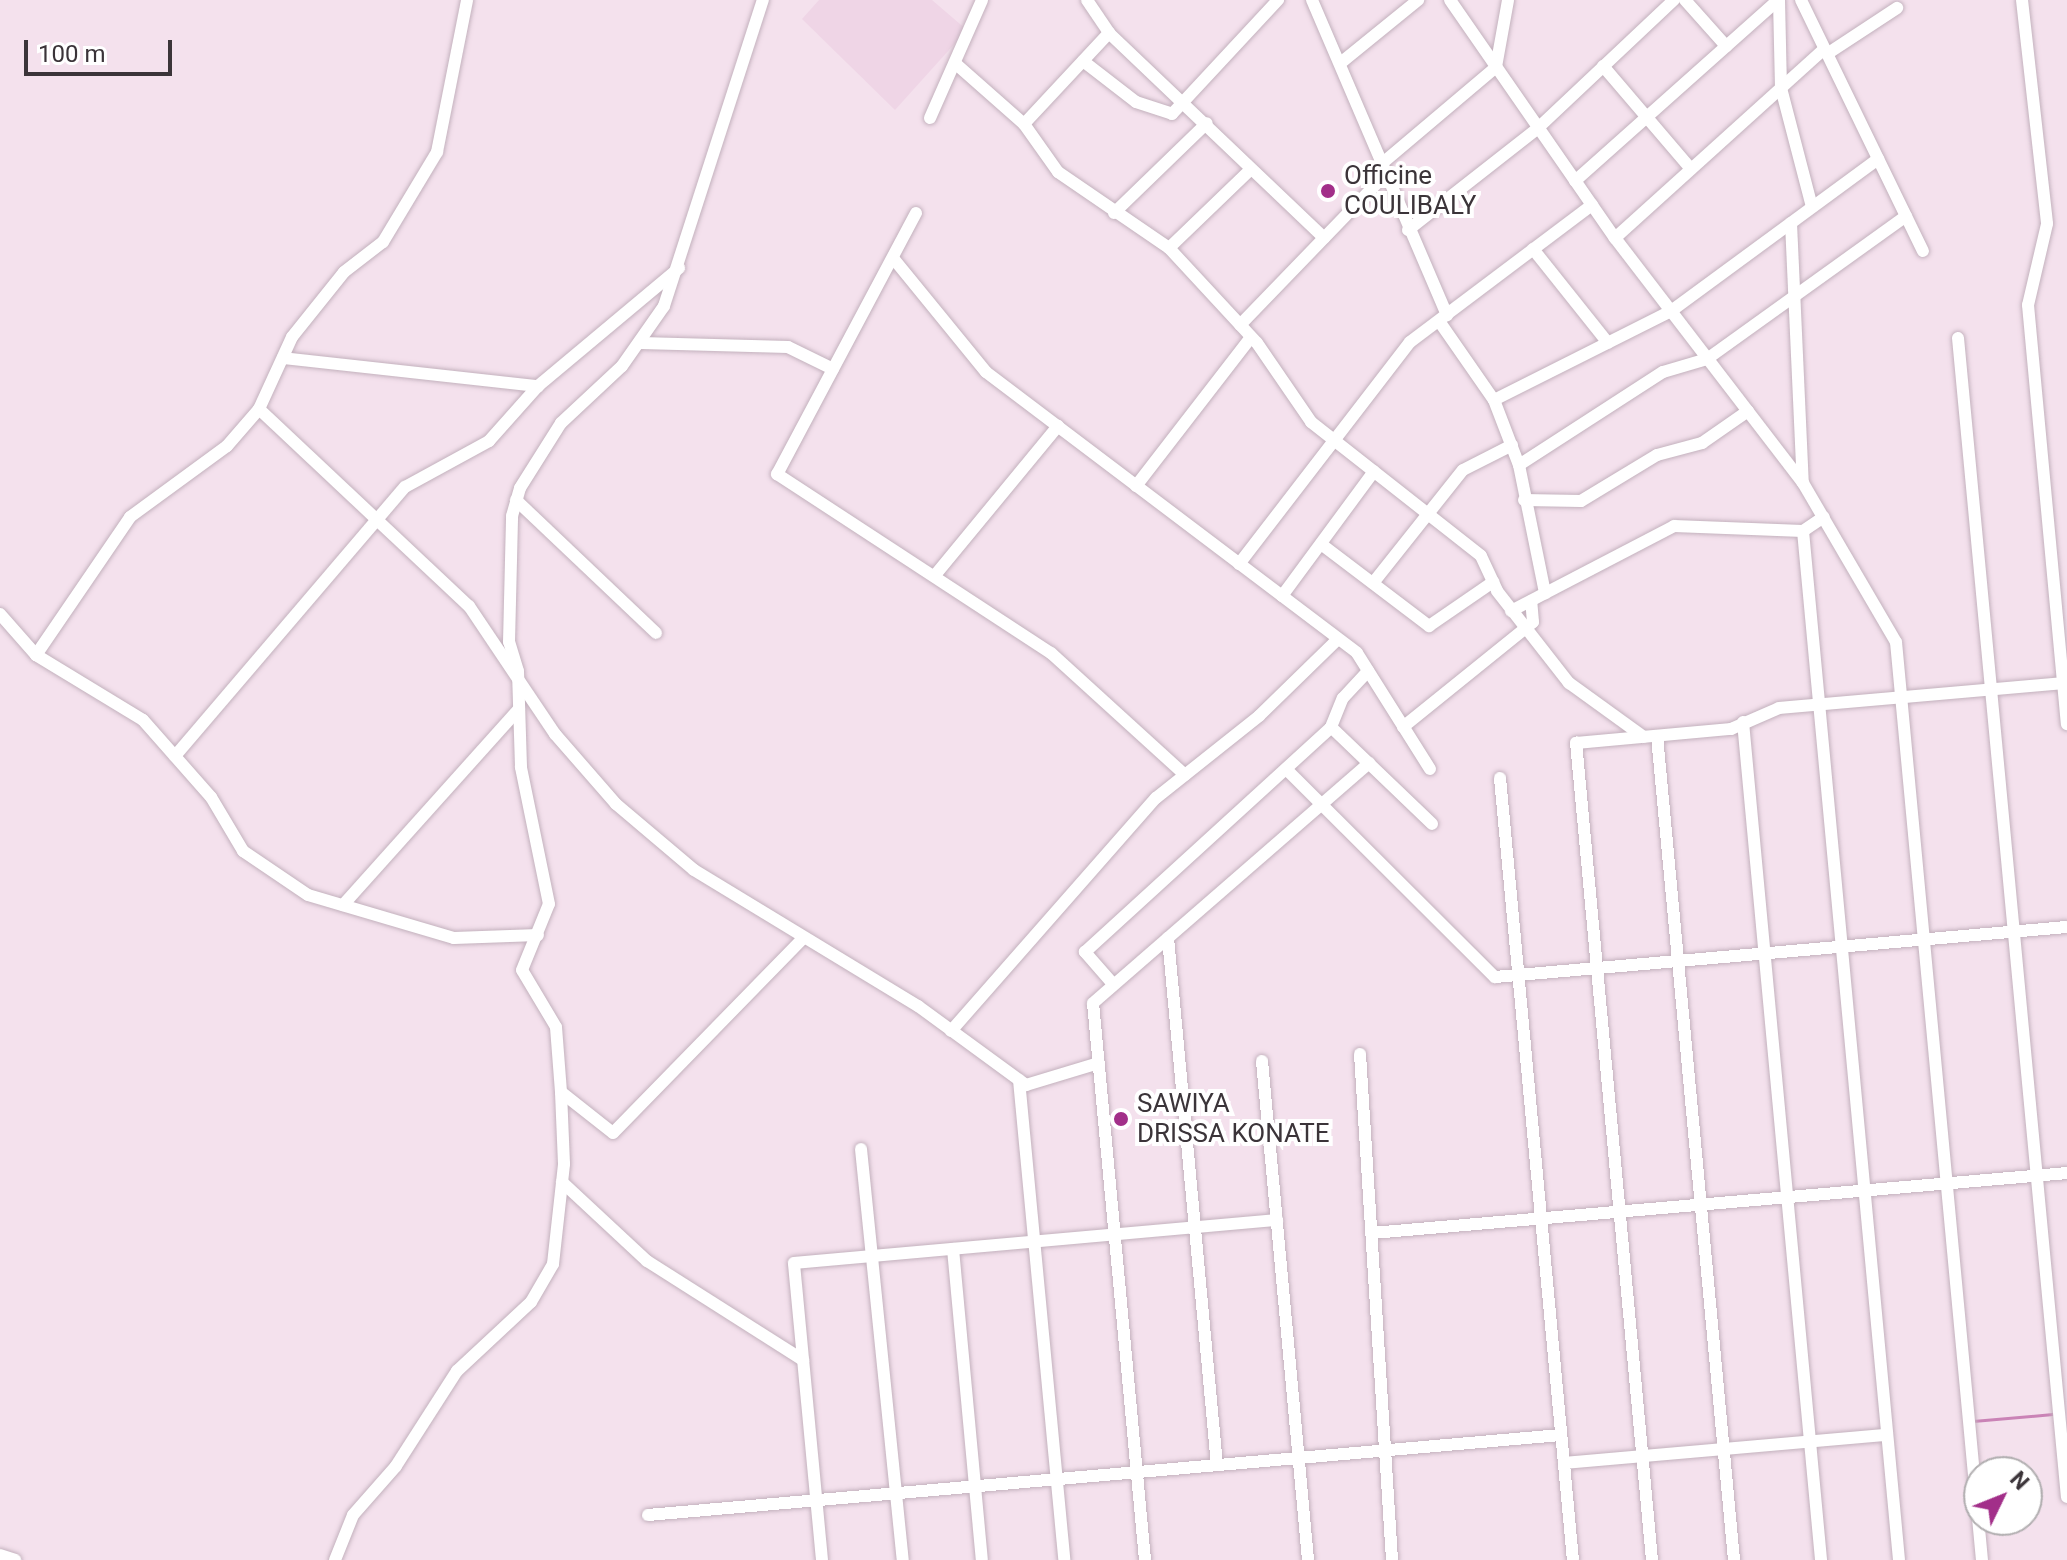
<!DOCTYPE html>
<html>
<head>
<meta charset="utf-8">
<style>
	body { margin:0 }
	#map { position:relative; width:2067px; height:1560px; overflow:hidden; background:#f4e1ed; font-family:Roboto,sans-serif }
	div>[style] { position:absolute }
	.built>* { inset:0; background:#efd5e6 }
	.stream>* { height:3px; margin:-1.5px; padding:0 1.5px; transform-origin:1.5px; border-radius:1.5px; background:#ca83b6 }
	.roads { filter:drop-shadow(0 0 2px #c3b1bd) drop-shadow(0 0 2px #c3b1bd) }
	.minor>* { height:12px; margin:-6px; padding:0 6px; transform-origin:6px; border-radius:6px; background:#fff }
	.dots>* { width:22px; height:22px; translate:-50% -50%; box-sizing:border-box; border:4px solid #fff; border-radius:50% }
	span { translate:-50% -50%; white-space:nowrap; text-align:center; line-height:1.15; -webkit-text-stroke:8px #fff; paint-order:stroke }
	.poi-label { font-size:26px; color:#3b3439 }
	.left { translate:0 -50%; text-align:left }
	.north { position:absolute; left:1963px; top:1456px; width:80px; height:80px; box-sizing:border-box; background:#fff; border:2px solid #b1aeb0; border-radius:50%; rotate:47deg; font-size:22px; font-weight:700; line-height:32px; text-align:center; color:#3b3439 }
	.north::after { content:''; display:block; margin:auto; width:28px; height:36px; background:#a22f89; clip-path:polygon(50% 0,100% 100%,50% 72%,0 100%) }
	.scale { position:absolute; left:24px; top:40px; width:148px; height:36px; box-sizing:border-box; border:4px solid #3b3439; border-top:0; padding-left:10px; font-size:24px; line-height:28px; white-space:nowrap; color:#3b3439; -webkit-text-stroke:6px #fff; paint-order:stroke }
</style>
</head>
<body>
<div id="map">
	<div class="built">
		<i style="clip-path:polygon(819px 0,932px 0,967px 30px,895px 110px,802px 19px)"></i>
	</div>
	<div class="stream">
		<i style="left:1973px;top:1421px;width:80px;rotate:-5deg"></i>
	</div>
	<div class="roads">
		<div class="minor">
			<i style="left:1087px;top:0;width:40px;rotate:56deg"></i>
			<i style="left:1109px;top:33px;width:297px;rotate:43.6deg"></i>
			<i style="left:1312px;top:0;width:343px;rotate:66.8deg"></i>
			<i style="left:1450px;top:0;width:290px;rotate:55.3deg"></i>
			<i style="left:1615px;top:238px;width:309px;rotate:52.5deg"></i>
			<i style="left:1803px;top:483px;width:184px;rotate:59.7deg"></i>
			<i style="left:1896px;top:642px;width:922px;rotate:84.65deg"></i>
			<i style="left:1685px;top:0;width:62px;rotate:48.3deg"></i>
			<i style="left:1779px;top:0;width:88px;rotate:88.7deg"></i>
			<i style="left:1781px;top:88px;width:123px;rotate:75.4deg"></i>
			<i style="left:1801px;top:0;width:279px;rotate:64.1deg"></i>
			<i style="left:2022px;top:0;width:225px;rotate:83.6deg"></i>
			<i style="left:2047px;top:224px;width:83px;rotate:103.2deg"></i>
			<i style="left:2028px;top:305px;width:421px;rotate:84.7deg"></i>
			<i style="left:1827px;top:54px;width:84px;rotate:-33.3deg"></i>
			<i style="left:1083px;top:61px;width:67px;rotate:37.7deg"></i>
			<i style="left:1136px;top:102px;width:38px;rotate:18deg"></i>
			<i style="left:1172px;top:114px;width:156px;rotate:-47.1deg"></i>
			<i style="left:1343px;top:61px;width:97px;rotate:-39.1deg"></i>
			<i style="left:956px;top:64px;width:91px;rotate:41.4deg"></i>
			<i style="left:1024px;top:124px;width:59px;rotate:54.7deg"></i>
			<i style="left:1058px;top:172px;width:135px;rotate:34.4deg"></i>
			<i style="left:1169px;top:248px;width:129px;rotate:47.2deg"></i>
			<i style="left:1257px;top:343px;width:96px;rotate:55.6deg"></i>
			<i style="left:1311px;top:422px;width:216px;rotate:38.2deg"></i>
			<i style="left:1481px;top:556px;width:38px;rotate:65deg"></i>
			<i style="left:1497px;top:591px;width:117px;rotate:52deg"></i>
			<i style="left:1569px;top:683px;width:92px;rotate:35.8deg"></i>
			<i style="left:1603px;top:66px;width:135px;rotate:49.5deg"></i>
			<i style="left:930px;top:118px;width:129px;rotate:-66.2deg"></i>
			<i style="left:1024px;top:124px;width:125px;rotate:-47deg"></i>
			<i style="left:1379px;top:166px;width:153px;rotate:-40.2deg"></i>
			<i style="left:1496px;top:67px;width:68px;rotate:-79.8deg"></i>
			<i style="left:1575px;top:181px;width:272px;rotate:-41.7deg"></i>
			<i style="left:916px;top:213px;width:296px;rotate:118deg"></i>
			<i style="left:777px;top:474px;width:327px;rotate:33.2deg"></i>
			<i style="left:1051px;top:653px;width:181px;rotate:42.3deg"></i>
			<i style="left:1114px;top:213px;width:129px;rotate:-44.1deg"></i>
			<i style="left:1791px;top:223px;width:260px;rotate:87.4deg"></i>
			<i style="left:1408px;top:230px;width:165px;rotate:-38.1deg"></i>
			<i style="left:1538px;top:128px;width:187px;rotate:-43.3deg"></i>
			<i style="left:1615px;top:238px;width:282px;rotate:-42.1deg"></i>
			<i style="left:1169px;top:248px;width:111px;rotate:-43.9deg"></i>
			<i style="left:1533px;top:249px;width:120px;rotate:51.4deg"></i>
			<i style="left:893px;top:258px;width:147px;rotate:50.8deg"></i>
			<i style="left:986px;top:372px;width:465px;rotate:37.1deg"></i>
			<i style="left:1357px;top:653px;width:137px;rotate:57.8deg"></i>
			<i style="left:1439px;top:321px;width:96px;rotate:55.2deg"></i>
			<i style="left:1494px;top:400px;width:70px;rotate:69deg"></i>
			<i style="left:1519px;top:465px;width:131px;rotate:78.5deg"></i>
			<i style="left:1240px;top:325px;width:207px;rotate:-46deg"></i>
			<i style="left:1958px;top:338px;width:1164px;rotate:84.63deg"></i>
			<i style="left:641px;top:343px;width:147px;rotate:1.6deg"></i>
			<i style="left:788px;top:347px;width:50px;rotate:26.1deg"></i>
			<i style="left:283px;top:358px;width:257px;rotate:6.3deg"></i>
			<i style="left:1494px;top:400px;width:198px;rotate:-26.7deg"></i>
			<i style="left:1671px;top:311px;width:257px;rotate:-36.3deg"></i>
			<i style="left:259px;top:409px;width:288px;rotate:43.2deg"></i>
			<i style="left:469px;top:606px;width:154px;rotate:56.1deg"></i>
			<i style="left:555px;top:734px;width:93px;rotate:48.9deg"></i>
			<i style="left:616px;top:804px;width:102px;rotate:40.2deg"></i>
			<i style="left:694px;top:870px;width:262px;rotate:31.3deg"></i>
			<i style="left:918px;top:1006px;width:134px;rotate:36.2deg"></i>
			<i style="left:1026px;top:1085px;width:76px;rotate:-16.8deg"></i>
			<i style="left:1519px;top:465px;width:171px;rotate:-32.9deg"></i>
			<i style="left:1663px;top:372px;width:46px;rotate:-16.5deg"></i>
			<i style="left:1707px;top:359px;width:245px;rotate:-35.7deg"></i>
			<i style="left:1136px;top:486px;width:188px;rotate:-52.3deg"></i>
			<i style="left:516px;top:500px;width:193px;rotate:43.5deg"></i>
			<i style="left:1524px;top:500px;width:57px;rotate:1deg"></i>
			<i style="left:1581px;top:501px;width:89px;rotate:-31.2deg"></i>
			<i style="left:1657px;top:455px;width:47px;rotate:-14.9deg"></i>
			<i style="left:1702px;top:443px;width:56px;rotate:-34.8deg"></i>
			<i style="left:1803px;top:531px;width:1033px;rotate:84.67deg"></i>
			<i style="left:1321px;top:544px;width:136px;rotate:37.2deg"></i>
			<i style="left:1429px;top:626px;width:78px;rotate:-34.5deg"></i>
			<i style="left:1239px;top:564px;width:280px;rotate:-52.4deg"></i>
			<i style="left:1410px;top:342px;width:228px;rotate:-37deg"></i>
			<i style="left:936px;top:574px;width:192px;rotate:-50.5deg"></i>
			<i style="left:1373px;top:583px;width:144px;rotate:-51.5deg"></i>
			<i style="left:1463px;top:470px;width:55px;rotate:-27deg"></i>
			<i style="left:1282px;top:596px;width:155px;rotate:-53.6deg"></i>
			<i style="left:1511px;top:611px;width:184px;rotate:-27.5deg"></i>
			<i style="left:1674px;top:526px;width:129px;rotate:2.2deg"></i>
			<i style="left:1803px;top:531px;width:25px;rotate:-34deg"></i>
			<i style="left:0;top:614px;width:55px;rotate:48.7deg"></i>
			<i style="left:36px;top:655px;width:125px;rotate:31.3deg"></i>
			<i style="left:143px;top:720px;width:103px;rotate:48.6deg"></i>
			<i style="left:211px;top:797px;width:63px;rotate:59.3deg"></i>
			<i style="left:243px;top:851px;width:78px;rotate:34.1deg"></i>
			<i style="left:308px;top:895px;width:152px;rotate:16.4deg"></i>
			<i style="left:454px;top:938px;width:84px;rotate:-2deg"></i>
			<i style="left:36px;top:655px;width:167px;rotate:-55.7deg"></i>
			<i style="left:130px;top:517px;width:120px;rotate:-36.2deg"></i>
			<i style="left:227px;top:446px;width:49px;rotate:-49.1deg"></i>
			<i style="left:259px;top:409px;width:79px;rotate:-65.4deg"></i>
			<i style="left:292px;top:337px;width:83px;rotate:-51.3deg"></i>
			<i style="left:344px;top:272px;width:49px;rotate:-37.6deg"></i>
			<i style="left:383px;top:242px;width:105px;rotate:-59deg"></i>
			<i style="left:437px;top:152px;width:155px;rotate:-78.8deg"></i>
			<i style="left:1743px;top:722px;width:842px;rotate:84.68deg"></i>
			<i style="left:1331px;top:727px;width:140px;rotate:43.8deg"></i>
			<i style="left:1403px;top:727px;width:167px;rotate:-38.9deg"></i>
			<i style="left:1533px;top:622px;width:21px;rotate:-95deg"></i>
			<i style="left:1657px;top:736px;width:828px;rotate:84.66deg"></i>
			<i style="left:175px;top:756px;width:354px;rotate:-49.5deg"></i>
			<i style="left:405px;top:487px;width:96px;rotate:-28.7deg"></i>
			<i style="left:489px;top:441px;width:74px;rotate:-48.3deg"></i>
			<i style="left:538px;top:386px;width:184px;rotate:-39.9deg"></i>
			<i style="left:1286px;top:769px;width:295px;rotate:44.9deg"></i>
			<i style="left:1495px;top:977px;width:574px;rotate:-5deg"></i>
			<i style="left:1500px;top:778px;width:785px;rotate:84.67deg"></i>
			<i style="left:343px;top:905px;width:263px;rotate:-48.1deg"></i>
			<i style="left:1168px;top:938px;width:529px;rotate:84.69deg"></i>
			<i style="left:1113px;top:984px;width:43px;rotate:-131.2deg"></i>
			<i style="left:1085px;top:952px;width:333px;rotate:-42.4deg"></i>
			<i style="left:1331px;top:727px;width:31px;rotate:-68deg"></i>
			<i style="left:1343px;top:698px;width:37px;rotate:-47deg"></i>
			<i style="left:951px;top:1031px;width:310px;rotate:-48.7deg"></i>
			<i style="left:1156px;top:798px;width:132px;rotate:-38.5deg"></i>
			<i style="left:1259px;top:716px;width:110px;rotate:-44.3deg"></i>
			<i style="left:1360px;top:1054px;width:507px;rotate:86.38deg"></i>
			<i style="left:1262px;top:1061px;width:501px;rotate:84.73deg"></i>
			<i style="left:1019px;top:1080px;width:482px;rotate:84.6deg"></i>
			<i style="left:561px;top:1092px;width:66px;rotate:38.3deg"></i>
			<i style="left:613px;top:1133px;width:272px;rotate:-45.7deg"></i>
			<i style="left:861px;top:1149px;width:413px;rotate:84.2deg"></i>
			<i style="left:562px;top:1182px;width:116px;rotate:42.9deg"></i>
			<i style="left:647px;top:1261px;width:185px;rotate:32.4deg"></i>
			<i style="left:1372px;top:1233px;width:698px;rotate:-4.93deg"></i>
			<i style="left:953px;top:1249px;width:312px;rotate:84.7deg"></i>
			<i style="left:1564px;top:1463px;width:324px;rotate:-5deg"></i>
			<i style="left:648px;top:1515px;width:916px;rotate:-5.01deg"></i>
			<i style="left:0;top:1555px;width:16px;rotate:18deg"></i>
			<i style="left:335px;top:1560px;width:48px;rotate:-68.2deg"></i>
			<i style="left:353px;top:1515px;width:65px;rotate:-48.7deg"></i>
			<i style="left:396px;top:1466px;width:113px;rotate:-57.3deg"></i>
			<i style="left:457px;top:1371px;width:101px;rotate:-43deg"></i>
			<i style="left:531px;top:1302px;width:44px;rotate:-59.9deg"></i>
			<i style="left:553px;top:1264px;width:101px;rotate:-83.7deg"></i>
			<i style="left:564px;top:1164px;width:72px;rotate:-92.4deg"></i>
			<i style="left:561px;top:1092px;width:65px;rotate:-94.4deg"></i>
			<i style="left:556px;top:1027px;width:66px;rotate:-120.8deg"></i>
			<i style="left:522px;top:970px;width:71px;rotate:-67.8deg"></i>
			<i style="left:549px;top:904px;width:140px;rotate:-101.6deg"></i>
			<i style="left:521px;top:767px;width:96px;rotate:-91.8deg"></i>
			<i style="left:518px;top:671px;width:30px;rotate:-107deg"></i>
			<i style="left:509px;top:642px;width:126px;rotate:-88.6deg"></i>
			<i style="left:512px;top:516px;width:29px;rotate:-74deg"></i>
			<i style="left:520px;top:488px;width:77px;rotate:-57.8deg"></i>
			<i style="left:561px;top:423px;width:83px;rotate:-43.1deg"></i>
			<i style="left:622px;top:366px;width:73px;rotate:-55deg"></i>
			<i style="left:664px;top:306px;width:322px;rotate:-72.1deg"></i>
			<i style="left:822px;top:1560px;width:298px;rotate:-95.4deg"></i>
			<i style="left:794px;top:1263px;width:485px;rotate:-5.1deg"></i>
			<i style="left:1145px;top:1560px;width:559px;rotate:-95.33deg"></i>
			<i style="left:1093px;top:1003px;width:366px;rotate:-41deg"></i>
			<i style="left:1652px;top:1560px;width:821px;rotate:-95.31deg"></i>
			<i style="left:1576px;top:743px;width:156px;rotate:-5.2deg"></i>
			<i style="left:1731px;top:729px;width:52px;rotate:-23.6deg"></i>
			<i style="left:1779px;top:708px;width:289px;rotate:-5deg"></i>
		</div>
	</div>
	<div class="dots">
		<i style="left:1328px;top:191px;background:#a22f89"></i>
		<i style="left:1121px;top:1119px;background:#a22f89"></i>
	</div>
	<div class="poi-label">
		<span class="left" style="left:1344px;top:191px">Officine<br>COULIBALY</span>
		<span class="left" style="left:1137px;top:1119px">SAWIYA<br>DRISSA KONATE</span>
	</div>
	<div class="north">N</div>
	<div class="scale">100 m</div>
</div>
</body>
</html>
